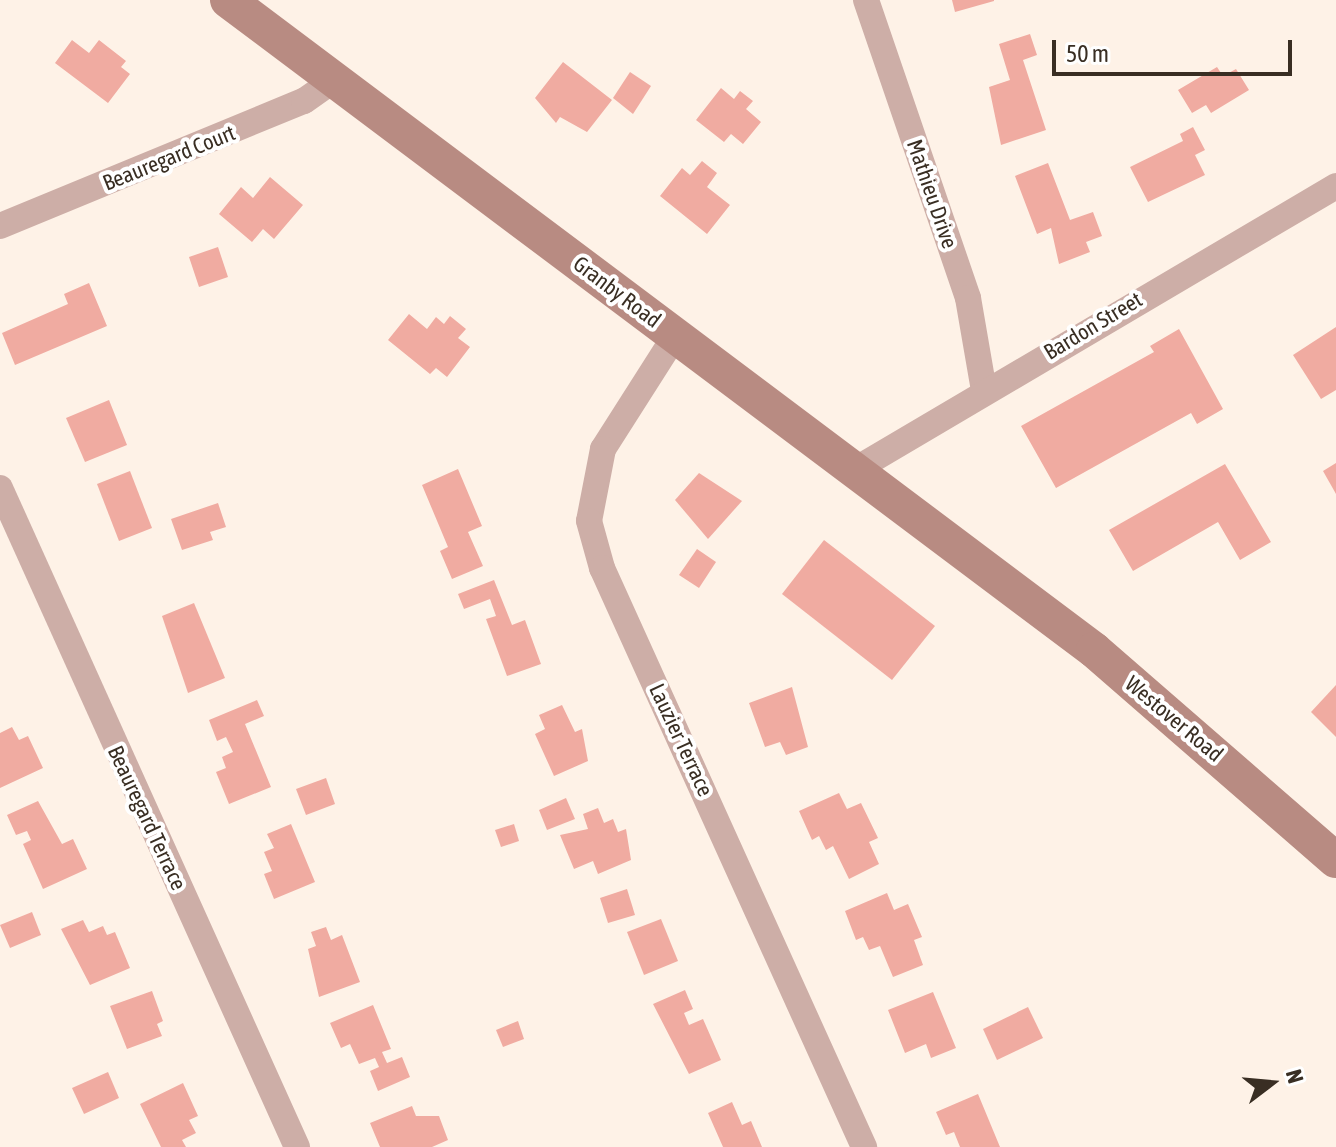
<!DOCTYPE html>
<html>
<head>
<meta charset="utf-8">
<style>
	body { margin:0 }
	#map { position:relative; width:1336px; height:1147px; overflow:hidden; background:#fef2e7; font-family:"Asap Condensed",sans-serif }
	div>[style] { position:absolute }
	.building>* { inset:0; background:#f0aba1 }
	.minor>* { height:26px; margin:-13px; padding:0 13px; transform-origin:13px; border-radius:13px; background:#cdaea7 }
	.secondary>* { height:36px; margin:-18px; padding:0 18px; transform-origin:18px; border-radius:18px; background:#b88b82 }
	span { translate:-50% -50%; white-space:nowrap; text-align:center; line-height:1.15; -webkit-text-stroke:8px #fff; paint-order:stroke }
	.street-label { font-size:22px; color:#392e23 }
	.north { position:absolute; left:1232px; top:1043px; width:80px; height:80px; -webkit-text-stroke:6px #fff; paint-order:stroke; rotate:74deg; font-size:22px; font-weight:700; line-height:32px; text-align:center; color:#392e23 }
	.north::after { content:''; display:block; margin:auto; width:28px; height:36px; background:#392e23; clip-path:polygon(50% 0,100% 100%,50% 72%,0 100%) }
	.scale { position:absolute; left:1052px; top:40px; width:240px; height:36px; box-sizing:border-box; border:4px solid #392e23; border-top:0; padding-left:10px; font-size:24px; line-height:28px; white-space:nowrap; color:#392e23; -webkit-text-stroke:6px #fff; paint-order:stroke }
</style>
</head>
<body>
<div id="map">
	<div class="building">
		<i style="clip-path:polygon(952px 0,994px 0,994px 1px,955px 12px)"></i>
		<i style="clip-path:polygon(1030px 34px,1037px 55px,1023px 60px,1046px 130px,1001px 145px,989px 87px,1010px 80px,999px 44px)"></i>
		<i style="clip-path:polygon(72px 40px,89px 53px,99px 40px,126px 61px,121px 67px,130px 74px,108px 103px,55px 63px)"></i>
		<i style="clip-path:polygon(563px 62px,612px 100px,587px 132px,560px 117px,556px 123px,535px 98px)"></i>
		<i style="clip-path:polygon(1217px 67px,1223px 76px,1236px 69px,1249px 90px,1211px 113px,1206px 105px,1192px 113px,1178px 90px)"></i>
		<i style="clip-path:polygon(630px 72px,651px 86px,633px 114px,613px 98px)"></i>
		<i style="clip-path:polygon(721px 88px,734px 99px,740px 91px,753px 101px,746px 109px,761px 122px,743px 144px,731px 134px,724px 142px,696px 120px)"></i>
		<i style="clip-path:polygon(1193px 127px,1205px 150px,1195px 155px,1205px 175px,1148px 202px,1130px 167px,1183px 141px,1180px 134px)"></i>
		<i style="clip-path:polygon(702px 161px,717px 173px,707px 187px,730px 205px,707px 234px,660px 196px,682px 168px,690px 175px)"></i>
		<i style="clip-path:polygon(1048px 163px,1070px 220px,1093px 212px,1102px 236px,1086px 242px,1090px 252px,1059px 264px,1051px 228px,1037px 234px,1015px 176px)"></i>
		<i style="clip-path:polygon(270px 177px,303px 205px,274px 239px,263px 229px,252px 242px,219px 214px,241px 187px,253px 198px)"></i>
		<i style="clip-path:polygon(218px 247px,228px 277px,199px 287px,189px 257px)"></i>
		<i style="clip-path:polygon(89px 283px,107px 326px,15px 365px,2px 333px,68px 304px,64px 294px)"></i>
		<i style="clip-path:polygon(409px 314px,427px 329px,436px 317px,444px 324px,450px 316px,466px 329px,458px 338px,470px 347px,447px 377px,436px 368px,430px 374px,388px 340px)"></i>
		<i style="clip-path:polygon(1336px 327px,1336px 390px,1321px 399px,1293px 355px)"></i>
		<i style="clip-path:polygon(1179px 329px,1223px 409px,1197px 424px,1191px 413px,1056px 488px,1021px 426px,1154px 352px,1150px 346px)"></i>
		<i style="clip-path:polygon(109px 400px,127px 445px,85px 462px,66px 418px)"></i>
		<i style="clip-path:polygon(1336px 463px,1336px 494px,1323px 471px)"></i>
		<i style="clip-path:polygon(1225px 464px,1271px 542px,1240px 560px,1218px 522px,1133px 571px,1109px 530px)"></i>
		<i style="clip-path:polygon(458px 469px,482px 526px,468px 532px,483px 566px,452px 579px,440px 551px,448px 547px,422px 485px)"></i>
		<i style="clip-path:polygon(130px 471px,152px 528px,119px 541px,97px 484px)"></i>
		<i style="clip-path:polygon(699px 473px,742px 501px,708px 539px,675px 500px)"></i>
		<i style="clip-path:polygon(218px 503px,226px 527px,210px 532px,213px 540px,182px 550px,171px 519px)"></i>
		<i style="clip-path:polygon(824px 540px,935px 626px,892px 680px,782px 594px)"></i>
		<i style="clip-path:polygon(697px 549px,716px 562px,699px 588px,679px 575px)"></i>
		<i style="clip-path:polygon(494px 580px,512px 625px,525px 620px,541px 664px,507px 676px,486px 619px,496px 616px,490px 599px,464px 609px,458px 594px)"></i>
		<i style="clip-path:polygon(194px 603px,225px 678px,188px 693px,162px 616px)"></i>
		<i style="clip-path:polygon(1336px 685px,1336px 737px,1311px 712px)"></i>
		<i style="clip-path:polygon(792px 687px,808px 747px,786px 755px,780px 742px,765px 747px,749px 703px)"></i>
		<i style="clip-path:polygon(257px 700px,264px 716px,245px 724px,271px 787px,229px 804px,216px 772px,226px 768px,222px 757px,233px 752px,226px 737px,217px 741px,209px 720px)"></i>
		<i style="clip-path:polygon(562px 705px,575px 732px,582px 729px,588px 761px,554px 776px,535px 734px,545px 729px,539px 715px)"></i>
		<i style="clip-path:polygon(12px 727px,19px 740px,28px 736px,43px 768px,0 788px,0 733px)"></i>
		<i style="clip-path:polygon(326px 778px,335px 804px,306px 815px,296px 789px)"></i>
		<i style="clip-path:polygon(839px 793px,847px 809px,861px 803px,878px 838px,869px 842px,879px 864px,849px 879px,833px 846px,826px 850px,819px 836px,812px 840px,799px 811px)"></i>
		<i style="clip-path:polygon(566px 798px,575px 819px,547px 830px,539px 810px)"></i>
		<i style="clip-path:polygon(38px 801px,62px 844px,73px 839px,87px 869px,43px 889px,23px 844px,31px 840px,27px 831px,16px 835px,7px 815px)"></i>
		<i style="clip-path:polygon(598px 808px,604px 823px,613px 819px,618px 832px,626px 829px,631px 860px,598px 874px,593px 861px,574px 869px,560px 835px,588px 829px,583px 814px)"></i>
		<i style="clip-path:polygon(291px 824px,315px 882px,274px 899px,264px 874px,272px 871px,264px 852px,274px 848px,267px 834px)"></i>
		<i style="clip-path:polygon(514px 824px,519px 841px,501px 847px,495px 830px)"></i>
		<i style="clip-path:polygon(627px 889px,635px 915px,608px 923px,600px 898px)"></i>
		<i style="clip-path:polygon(887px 893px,894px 910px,908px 904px,922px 937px,914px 940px,923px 965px,893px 977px,880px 946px,869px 950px,863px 937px,856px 940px,845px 911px)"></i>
		<i style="clip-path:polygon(32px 912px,41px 935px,10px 948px,0 925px)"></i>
		<i style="clip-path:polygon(661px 919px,678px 961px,644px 975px,627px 932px)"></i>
		<i style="clip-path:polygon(83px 920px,89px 932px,103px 926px,107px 935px,115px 932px,130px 968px,90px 985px,61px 929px)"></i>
		<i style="clip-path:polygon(326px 927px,331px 940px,342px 935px,360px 982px,319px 997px,308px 949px,316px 946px,311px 932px)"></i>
		<i style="clip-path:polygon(685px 990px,693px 1009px,684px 1013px,689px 1025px,703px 1019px,721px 1060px,689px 1074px,653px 1004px)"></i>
		<i style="clip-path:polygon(152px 991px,163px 1021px,157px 1024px,162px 1036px,127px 1049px,110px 1006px)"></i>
		<i style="clip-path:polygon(933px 992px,956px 1048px,931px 1058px,926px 1044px,905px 1053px,888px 1010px)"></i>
		<i style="clip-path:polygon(373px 1005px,391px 1049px,382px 1052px,387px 1063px,402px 1057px,410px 1077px,378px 1091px,370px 1071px,379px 1067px,375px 1058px,359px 1064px,350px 1044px,341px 1048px,330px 1023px)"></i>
		<i style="clip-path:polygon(1028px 1007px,1043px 1038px,997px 1060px,983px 1029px)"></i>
		<i style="clip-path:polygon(518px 1021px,524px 1039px,503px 1047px,496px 1030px)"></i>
		<i style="clip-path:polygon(108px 1072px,119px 1098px,84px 1114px,72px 1088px)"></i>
		<i style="clip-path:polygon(183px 1083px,198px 1116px,189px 1120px,196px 1133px,182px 1140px,186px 1147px,161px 1147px,140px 1104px)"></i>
		<i style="clip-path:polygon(978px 1094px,1000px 1147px,960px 1147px,954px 1132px,946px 1135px,936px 1112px)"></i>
		<i style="clip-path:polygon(732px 1102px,742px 1125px,751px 1121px,762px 1147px,723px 1147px,708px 1113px)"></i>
		<i style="clip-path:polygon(412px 1106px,416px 1116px,439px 1116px,448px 1140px,432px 1147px,380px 1147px,370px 1123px)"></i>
	</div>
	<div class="minor">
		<i style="left:866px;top:0;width:315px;rotate:71.1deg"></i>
		<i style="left:968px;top:298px;width:94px;rotate:80.2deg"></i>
		<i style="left:0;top:226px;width:329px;rotate:-22.4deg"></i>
		<i style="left:304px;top:101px;width:35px;rotate:-35deg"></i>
		<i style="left:675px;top:336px;width:134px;rotate:122.5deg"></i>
		<i style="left:603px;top:449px;width:73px;rotate:101deg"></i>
		<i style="left:589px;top:521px;width:49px;rotate:74.5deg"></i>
		<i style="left:602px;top:568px;width:636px;rotate:65.65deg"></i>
		<i style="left:853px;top:471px;width:561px;rotate:-30.54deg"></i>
		<i style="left:0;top:488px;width:723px;rotate:65.74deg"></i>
	</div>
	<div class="secondary">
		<i style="left:228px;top:0;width:1083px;rotate:36.89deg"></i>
		<i style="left:1094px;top:650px;width:320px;rotate:41deg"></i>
	</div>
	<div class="street-label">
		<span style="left:169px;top:158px;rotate:-22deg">Beauregard Court</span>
		<span style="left:932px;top:194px;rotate:71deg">Mathieu Drive</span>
		<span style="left:617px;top:292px;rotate:37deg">Granby Road</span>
		<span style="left:1093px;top:326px;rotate:-31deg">Bardon Street</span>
		<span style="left:1174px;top:719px;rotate:40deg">Westover Road</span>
		<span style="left:681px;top:740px;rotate:65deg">Lauzier Terrace</span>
		<span style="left:147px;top:818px;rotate:65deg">Beauregard Terrace</span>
	</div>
	<div class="north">N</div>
	<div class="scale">50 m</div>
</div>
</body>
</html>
